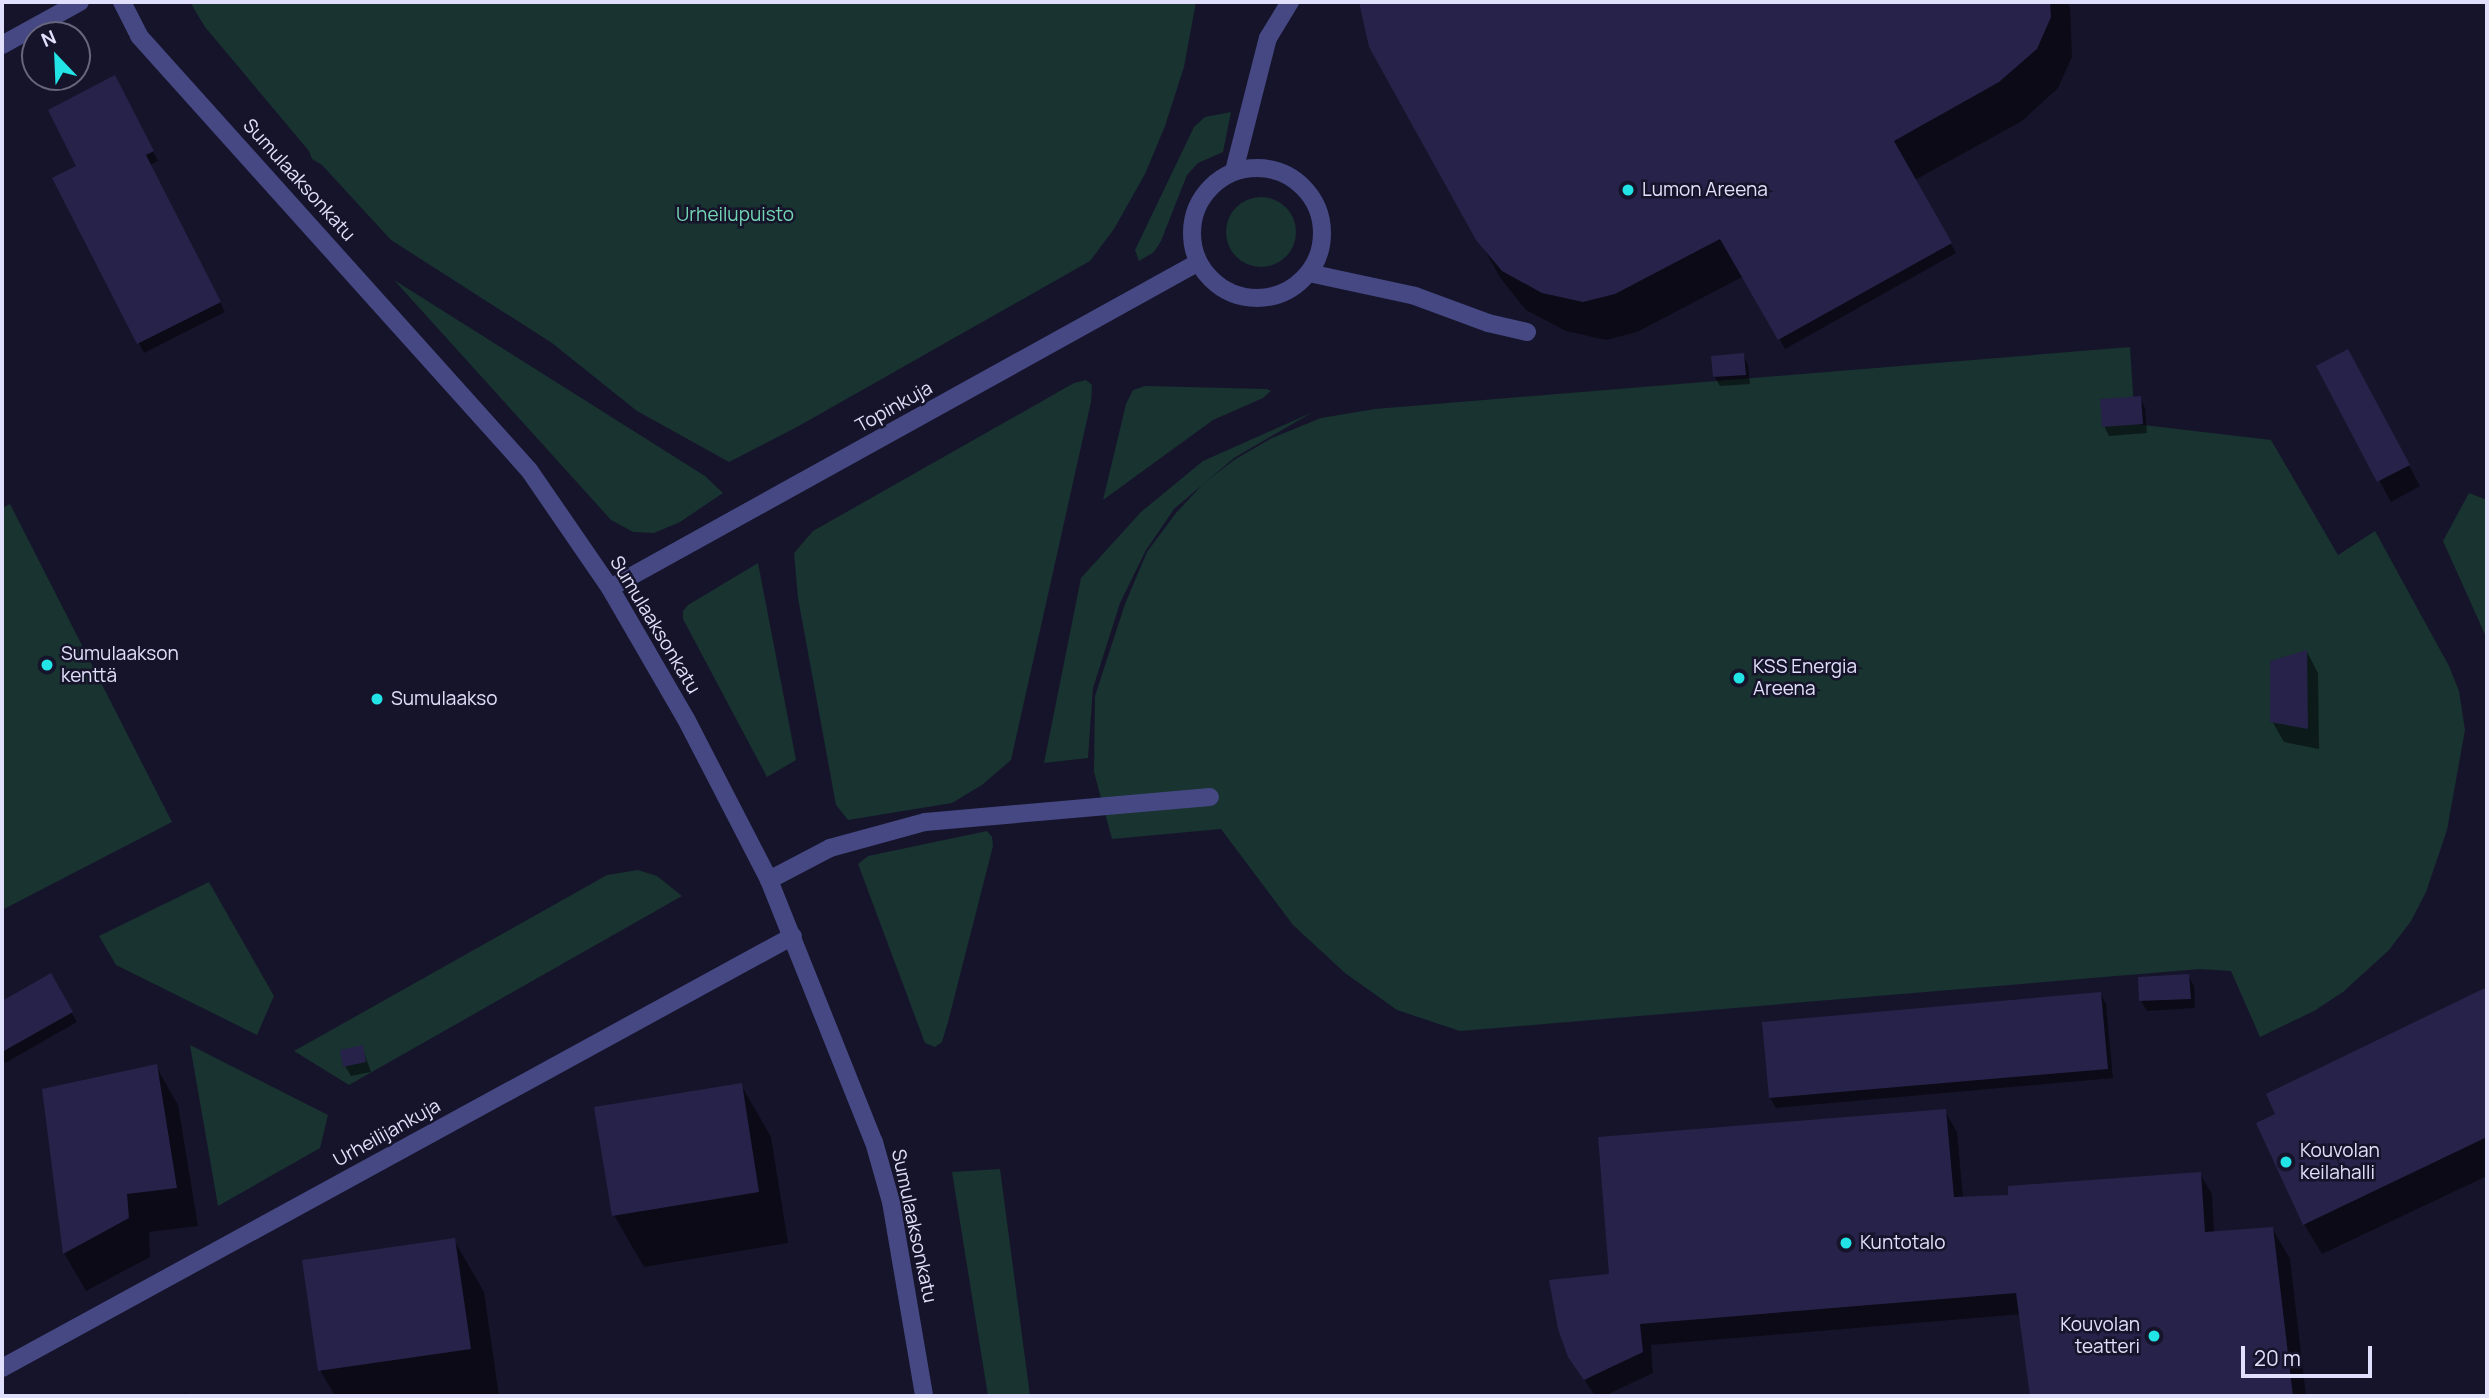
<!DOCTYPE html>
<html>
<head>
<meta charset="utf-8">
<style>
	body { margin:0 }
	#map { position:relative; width:2489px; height:1398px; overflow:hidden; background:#16142a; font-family:Manrope,sans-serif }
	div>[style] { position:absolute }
	.green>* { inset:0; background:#183330 }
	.round { border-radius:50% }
	.shadow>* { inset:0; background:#0007 }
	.building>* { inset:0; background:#272249 }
	.minor>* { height:18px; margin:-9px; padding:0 9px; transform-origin:9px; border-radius:9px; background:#454883 }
	.minor>.ring { margin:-9px; padding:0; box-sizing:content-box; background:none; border:18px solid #454883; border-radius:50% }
	.dots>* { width:19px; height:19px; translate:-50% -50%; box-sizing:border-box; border:4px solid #16142a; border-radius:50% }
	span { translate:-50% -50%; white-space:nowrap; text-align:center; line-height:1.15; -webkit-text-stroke:5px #16142a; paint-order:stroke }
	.street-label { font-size:19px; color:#e1e0fc }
	.poi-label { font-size:19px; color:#e1e0fc }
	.left { translate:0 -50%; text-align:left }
	.right { translate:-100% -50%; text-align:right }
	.park-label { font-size:19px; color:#73d5b4 }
	.frame { position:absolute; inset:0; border:4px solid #e1e0fc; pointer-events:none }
	.north { position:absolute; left:21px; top:21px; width:70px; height:70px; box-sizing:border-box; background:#16142a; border:2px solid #67667e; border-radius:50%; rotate:337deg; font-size:19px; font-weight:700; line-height:28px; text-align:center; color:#e1e0fc }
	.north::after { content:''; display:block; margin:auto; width:24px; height:32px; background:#22e3e6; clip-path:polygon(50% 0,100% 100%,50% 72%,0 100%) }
	.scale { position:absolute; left:2241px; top:1346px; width:131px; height:32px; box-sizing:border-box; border:4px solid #e1e0fc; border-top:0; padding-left:9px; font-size:21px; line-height:24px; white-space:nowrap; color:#e1e0fc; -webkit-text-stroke:5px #16142a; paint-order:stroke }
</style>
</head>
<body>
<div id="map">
	<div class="green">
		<i style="clip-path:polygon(190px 2px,1196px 2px,1184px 67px,1165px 126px,1145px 174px,1114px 229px,1090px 261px,797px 427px,729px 462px,637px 411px,552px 343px,391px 240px,322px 165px,312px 159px,309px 151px,205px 27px)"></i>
		<i style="clip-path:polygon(1231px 112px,1223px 152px,1198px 163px,1187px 175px,1161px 241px,1154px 252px,1139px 261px,1135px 250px,1194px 127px,1205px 117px)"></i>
		<i class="round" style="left:1226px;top:197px;width:70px;height:70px"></i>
		<i style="clip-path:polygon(394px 280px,705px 476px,723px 493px,680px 522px,654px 533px,633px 532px,611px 520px)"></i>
		<i style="clip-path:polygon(2130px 347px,2135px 424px,2271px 440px,2338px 555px,2375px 531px,2449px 666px,2459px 691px,2465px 730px,2447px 830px,2426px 892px,2411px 921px,2389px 950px,2343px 992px,2314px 1011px,2260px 1037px,2231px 971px,2200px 969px,1460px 1031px,1397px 1010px,1345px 973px,1293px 925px,1221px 829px,1112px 839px,1094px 772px,1095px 696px,1125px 604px,1147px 552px,1176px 513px,1203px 484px,1234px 460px,1272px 438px,1321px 418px,1375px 409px)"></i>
		<i style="clip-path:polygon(1086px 380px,1092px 385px,1091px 402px,1011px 760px,982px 785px,952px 803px,848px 820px,836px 805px,798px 598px,794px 553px,813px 531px,1074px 383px)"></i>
		<i style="clip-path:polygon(1145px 386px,1267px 389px,1271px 391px,1263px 398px,1213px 420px,1103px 500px,1126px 404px,1133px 390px)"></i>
		<i style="clip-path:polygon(1313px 412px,1234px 458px,1174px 509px,1146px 550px,1120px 603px,1093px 688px,1088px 758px,1044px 763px,1081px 578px,1141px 512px,1203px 461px)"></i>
		<i style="clip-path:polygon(2469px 493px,2487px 500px,2487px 639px,2443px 541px)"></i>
		<i style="clip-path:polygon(10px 504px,172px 822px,2px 910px,2px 508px)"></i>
		<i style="clip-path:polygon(758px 563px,796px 760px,767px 777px,683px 619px,683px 611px,688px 605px)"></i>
		<i style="clip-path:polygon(987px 831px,992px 837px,993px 846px,948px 1022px,942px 1042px,935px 1047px,925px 1043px,858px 864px,868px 856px)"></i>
		<i style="clip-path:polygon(638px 870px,657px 876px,682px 896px,349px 1085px,294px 1051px,607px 875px)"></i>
		<i style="clip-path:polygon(209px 882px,274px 996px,257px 1035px,116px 965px,99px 936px)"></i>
		<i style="clip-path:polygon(190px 1045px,328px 1115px,320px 1148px,218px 1206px)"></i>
		<i style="clip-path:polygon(1000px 1169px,1030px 1396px,988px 1396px,952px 1172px)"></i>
	</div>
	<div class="shadow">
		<i style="clip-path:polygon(1360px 2px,2067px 2px,2070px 7px,2072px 57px,2058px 88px,2022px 121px,1915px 180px,1956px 253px,1785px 349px,1744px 276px,1637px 332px,1606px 340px,1566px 331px,1526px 310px,1501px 279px,1370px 46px)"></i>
		<i style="clip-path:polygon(120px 87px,158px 161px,150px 165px,225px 312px,144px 353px,54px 179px,78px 167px)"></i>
		<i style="clip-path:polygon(1743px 355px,1748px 365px,1750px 384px,1720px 386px,1714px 376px)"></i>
		<i style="clip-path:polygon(2318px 367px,2359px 371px,2420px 486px,2391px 502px)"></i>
		<i style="clip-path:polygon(2140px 398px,2145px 408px,2147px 433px,2109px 436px,2104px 426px)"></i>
		<i style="clip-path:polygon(2307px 652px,2318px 673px,2319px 749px,2284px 742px,2272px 721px)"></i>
		<i style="clip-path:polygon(50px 976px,77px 1022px,5px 1063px,2px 1057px,2px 1003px)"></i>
		<i style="clip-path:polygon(2188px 976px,2194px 986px,2195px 1008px,2147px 1011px,2141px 1001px)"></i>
		<i style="clip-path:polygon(2487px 989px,2487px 1176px,2322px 1254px,2304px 1224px,2278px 1114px,2269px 1094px)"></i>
		<i style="clip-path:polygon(2101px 994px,2106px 1004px,2113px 1078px,1776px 1108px,1770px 1098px)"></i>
		<i style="clip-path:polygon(362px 1047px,371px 1072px,351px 1076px,345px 1066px)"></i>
		<i style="clip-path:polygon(156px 1066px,178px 1105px,198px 1226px,149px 1232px,150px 1257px,86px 1291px,64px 1253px)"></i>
		<i style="clip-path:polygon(741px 1085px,771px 1137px,788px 1243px,644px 1267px,614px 1215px)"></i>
		<i style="clip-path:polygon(1945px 1111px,1957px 1132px,1963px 1198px,2010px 1197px,2200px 1174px,2212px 1194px,2214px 1233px,2272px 1228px,2290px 1259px,2306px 1396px,2032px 1396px,2022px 1314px,1651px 1345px,1653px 1373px,1604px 1396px,1595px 1396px,1569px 1356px,1610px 1276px)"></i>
		<i style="clip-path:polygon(454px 1240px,484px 1292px,499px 1396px,335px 1396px,320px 1370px)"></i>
		<i style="clip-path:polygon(186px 1393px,188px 1396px,169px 1396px)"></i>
	</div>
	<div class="building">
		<i style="clip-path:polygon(1359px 2px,2050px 2px,2051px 17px,2037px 49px,1999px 82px,1894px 141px,1952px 243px,1778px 340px,1720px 239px,1615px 294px,1583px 302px,1542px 293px,1502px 271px,1476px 240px,1369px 47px)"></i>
		<i style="clip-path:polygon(115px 75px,154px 151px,146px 155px,221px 302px,137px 344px,52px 178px,76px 166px,48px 110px)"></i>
		<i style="clip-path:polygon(2348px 349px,2410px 465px,2377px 482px,2316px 366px)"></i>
		<i style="clip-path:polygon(1744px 353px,1746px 375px,1713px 377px,1711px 356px)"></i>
		<i style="clip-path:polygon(2141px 396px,2143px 424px,2102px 427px,2100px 399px)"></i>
		<i style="clip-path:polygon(2307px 650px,2308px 729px,2270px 722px,2270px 661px)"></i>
		<i style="clip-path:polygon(51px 973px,73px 1012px,2px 1052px,2px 1001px)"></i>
		<i style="clip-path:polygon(2189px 974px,2191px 999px,2139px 1001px,2138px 977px)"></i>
		<i style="clip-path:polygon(2487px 987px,2487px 1137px,2303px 1225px,2256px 1123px,2275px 1114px,2266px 1094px)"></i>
		<i style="clip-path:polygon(2101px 992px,2108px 1069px,1769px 1098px,1762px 1022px)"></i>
		<i style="clip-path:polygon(363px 1045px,366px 1062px,343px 1067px,340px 1050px)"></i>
		<i style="clip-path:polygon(157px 1064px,177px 1188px,127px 1194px,129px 1218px,63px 1254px,42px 1089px)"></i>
		<i style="clip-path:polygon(742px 1083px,759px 1192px,612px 1216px,594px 1107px)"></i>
		<i style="clip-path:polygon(1946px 1109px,1954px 1197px,2008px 1195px,2008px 1186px,2201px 1172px,2205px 1232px,2273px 1227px,2293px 1396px,2030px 1396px,2016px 1293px,1640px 1324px,1643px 1352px,1584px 1380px,1568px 1357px,1558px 1329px,1549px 1280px,1609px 1274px,1598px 1137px)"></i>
		<i style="clip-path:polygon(455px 1238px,471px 1349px,318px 1371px,302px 1260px)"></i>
	</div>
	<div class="minor">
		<i style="left:122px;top:2px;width:38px;rotate:63deg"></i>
		<i style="left:139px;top:36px;width:583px;rotate:48.06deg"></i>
		<i style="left:529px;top:470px;width:143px;rotate:55.5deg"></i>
		<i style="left:610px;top:588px;width:151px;rotate:59.9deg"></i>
		<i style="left:686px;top:719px;width:181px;rotate:62.7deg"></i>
		<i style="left:769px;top:880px;width:282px;rotate:68.2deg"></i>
		<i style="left:874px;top:1142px;width:62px;rotate:74.2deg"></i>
		<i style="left:891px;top:1202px;width:197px;rotate:80.3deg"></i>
		<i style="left:2px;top:45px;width:89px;rotate:-28.9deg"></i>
		<i class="ring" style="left:1192px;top:168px;width:112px;height:112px"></i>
		<i style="left:1234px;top:171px;width:137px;rotate:-75.7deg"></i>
		<i style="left:1268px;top:38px;width:42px;rotate:-58.6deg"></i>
		<i style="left:1309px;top:273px;width:108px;rotate:12.2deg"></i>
		<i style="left:1415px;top:296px;width:78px;rotate:20.3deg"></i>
		<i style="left:1488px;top:323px;width:40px;rotate:13deg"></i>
		<i style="left:610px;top:588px;width:671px;rotate:-28.97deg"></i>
		<i style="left:769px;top:880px;width:69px;rotate:-27.7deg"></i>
		<i style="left:830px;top:848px;width:98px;rotate:-15.3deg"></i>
		<i style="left:925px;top:822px;width:286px;rotate:-5deg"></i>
		<i style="left:2px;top:1368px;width:901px;rotate:-28.64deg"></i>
	</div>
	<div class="dots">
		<i style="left:1628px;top:190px;background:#22e3e6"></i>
		<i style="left:47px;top:665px;background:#22e3e6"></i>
		<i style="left:1739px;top:678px;background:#22e3e6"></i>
		<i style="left:377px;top:699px;background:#22e3e6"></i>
		<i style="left:2286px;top:1162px;background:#22e3e6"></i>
		<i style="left:1846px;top:1243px;background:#22e3e6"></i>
		<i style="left:2154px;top:1336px;background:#22e3e6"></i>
	</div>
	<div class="street-label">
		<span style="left:299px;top:180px;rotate:48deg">Sumulaaksonkatu</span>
		<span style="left:894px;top:407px;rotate:-29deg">Topinkuja</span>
		<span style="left:655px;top:625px;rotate:59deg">Sumulaaksonkatu</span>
		<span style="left:387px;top:1133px;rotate:-29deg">Urheilijankuja</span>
		<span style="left:914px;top:1226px;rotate:78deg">Sumulaaksonkatu</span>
	</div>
	<div class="poi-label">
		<span class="left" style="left:1642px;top:190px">Lumon Areena</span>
		<span class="left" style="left:61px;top:665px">Sumulaakson<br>kenttä</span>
		<span class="left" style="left:1753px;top:678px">KSS Energia<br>Areena</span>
		<span class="left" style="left:391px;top:699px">Sumulaakso</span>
		<span class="left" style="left:2300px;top:1162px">Kouvolan<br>keilahalli</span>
		<span class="left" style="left:1860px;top:1243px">Kuntotalo</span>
		<span class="right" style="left:2140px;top:1336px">Kouvolan<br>teatteri</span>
	</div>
	<div class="park-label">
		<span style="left:735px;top:215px">Urheilupuisto</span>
	</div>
	<div class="frame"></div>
	<div class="north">N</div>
	<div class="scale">20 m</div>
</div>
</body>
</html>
